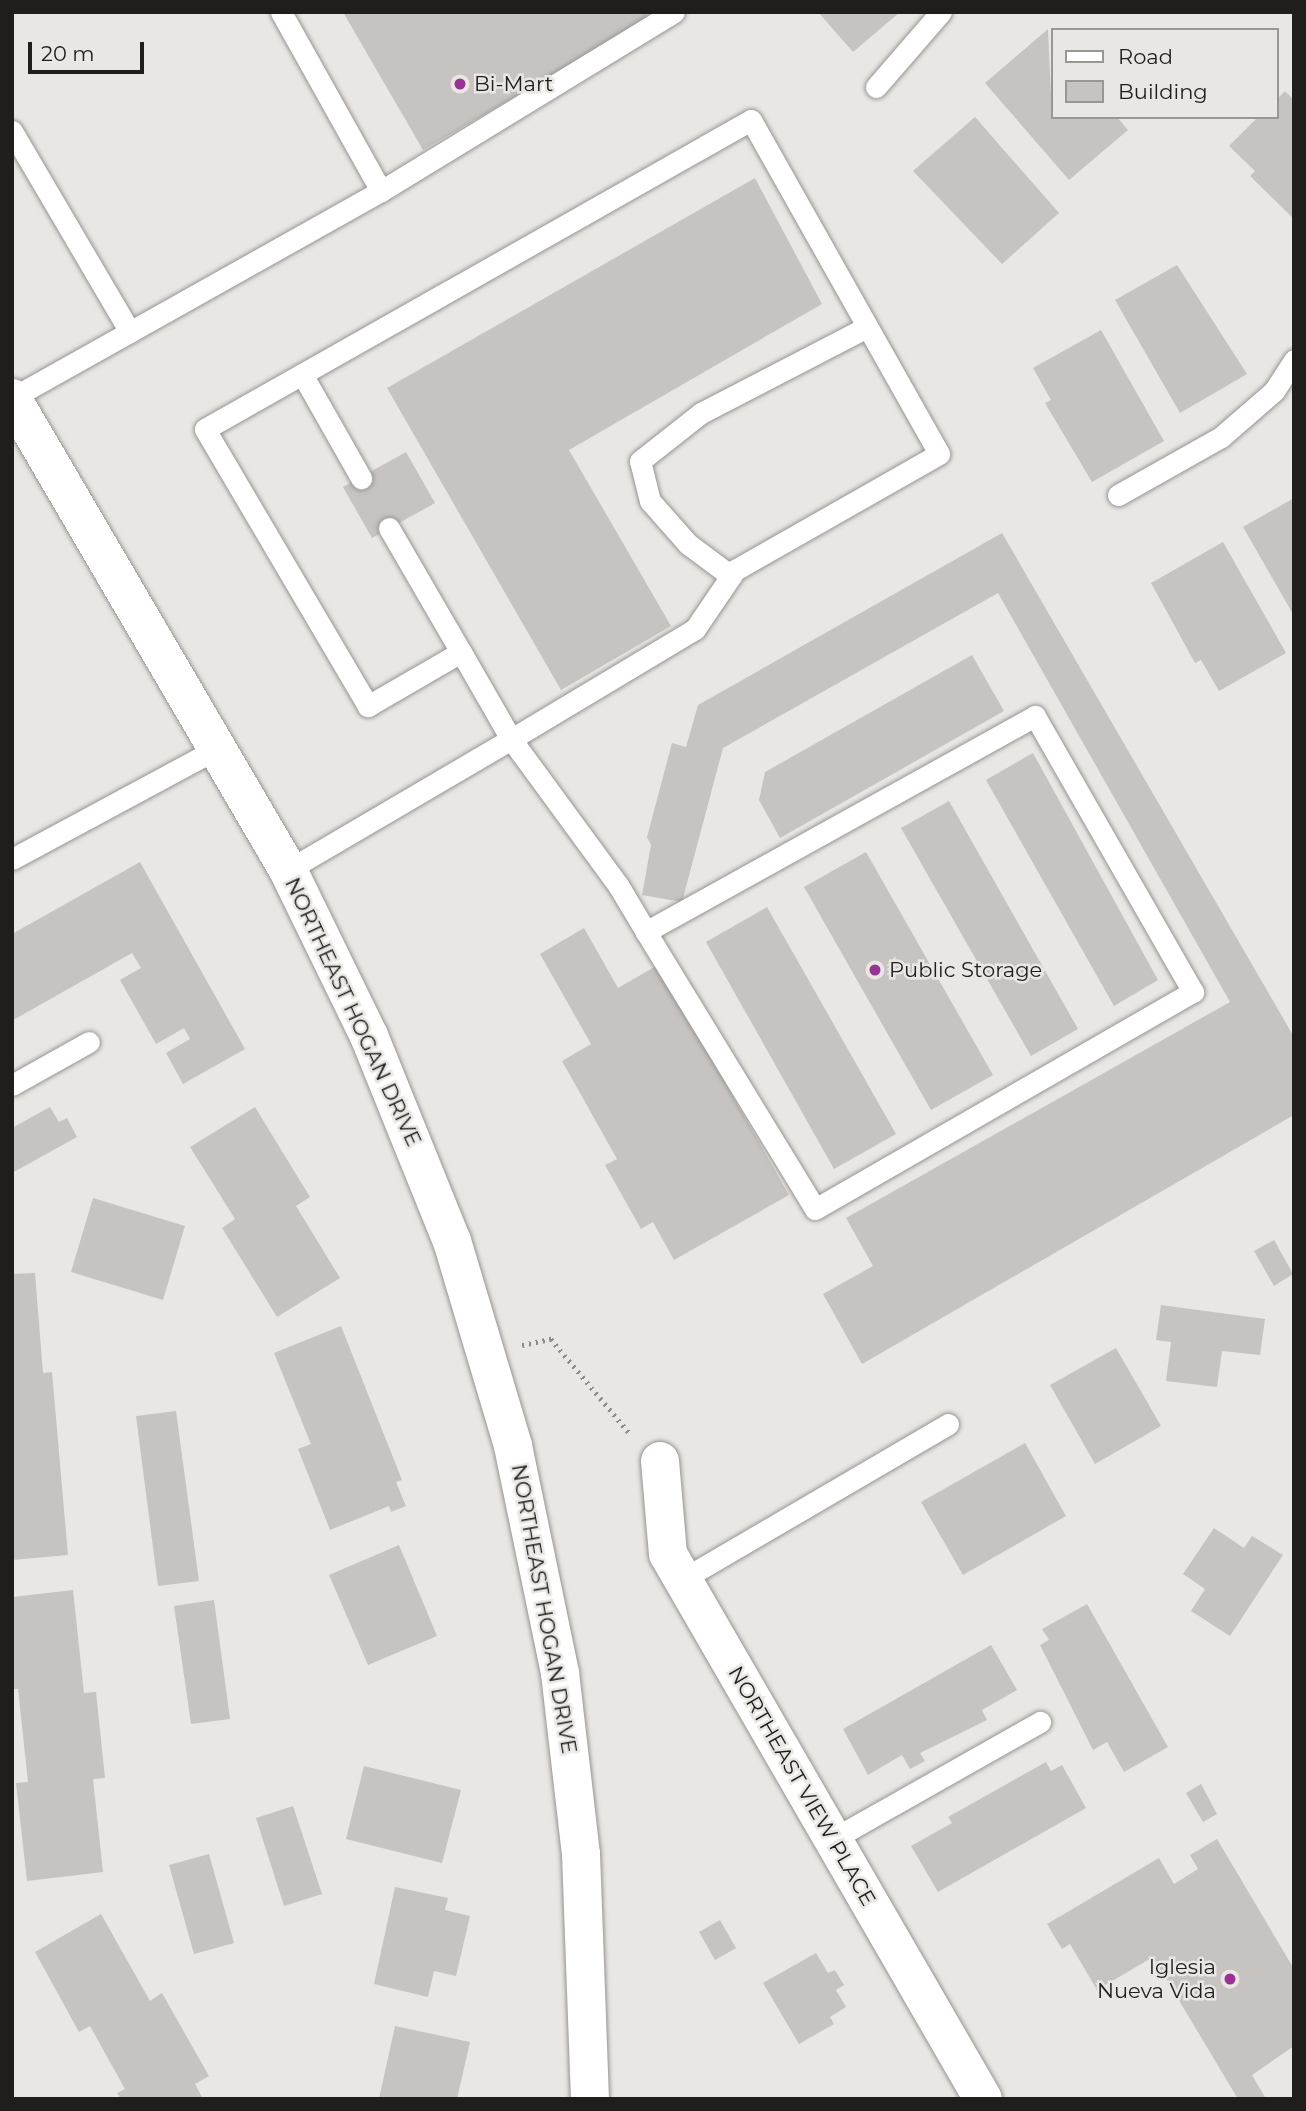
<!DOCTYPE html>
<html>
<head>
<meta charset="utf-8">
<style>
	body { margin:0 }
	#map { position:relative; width:1306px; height:2111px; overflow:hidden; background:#e9e7e4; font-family:Montserrat,sans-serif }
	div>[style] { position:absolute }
	.building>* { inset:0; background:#c6c3c0 }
	.path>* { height:4.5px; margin-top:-2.25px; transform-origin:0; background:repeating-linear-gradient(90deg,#8b8a88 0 2px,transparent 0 7px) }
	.roads { filter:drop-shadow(0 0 2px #969491) drop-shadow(0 0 2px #969491) }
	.service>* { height:21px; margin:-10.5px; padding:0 10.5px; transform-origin:10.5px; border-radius:10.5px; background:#fff }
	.minor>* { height:38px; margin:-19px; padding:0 19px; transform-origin:19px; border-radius:19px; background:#fff }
	.trunk>* { height:38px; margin:-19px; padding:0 19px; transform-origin:19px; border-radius:19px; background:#fff }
	.dots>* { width:19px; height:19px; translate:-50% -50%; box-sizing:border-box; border:4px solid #e9e7e4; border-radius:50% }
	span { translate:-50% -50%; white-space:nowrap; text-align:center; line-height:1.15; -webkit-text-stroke:5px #e9e7e4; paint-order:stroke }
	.poi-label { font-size:21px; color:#1f1e1d }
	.left { translate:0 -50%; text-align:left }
	.right { translate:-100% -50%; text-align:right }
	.street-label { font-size:21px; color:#1f1e1d }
	.frame { position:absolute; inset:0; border:14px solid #1f1e1d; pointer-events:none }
	.legend { position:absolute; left:1051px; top:28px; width:228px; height:91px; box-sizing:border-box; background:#e9e7e4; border:2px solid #989794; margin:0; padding:9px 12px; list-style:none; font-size:21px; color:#1f1e1d }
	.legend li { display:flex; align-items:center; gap:14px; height:35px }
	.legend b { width:35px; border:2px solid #989794 }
	.scale { position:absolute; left:28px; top:42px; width:116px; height:32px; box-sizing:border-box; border:4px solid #1f1e1d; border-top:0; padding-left:9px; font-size:21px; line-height:24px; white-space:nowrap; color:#1f1e1d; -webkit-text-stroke:5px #e9e7e4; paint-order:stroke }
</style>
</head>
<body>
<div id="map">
	<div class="building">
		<i style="clip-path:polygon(343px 12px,645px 12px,649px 19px,423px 150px)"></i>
		<i style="clip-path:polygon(818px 12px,900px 12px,853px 52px)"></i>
		<i style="clip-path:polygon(1048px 29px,1052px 117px,1117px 117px,1128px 130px,1069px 180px,985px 83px)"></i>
		<i style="clip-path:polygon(1285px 91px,1294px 100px,1294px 219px,1250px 176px,1255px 171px,1229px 146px,1258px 117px,1276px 117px,1276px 100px)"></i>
		<i style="clip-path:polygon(975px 117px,1059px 213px,1002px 264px,913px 171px)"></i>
		<i style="clip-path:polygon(755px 178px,822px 304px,569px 450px,671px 626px,561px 690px,387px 388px)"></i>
		<i style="clip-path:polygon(1177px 265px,1247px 374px,1180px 413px,1115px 300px)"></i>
		<i style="clip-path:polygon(1101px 330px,1164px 441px,1092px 482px,1045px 403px,1051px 400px,1033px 368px)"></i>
		<i style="clip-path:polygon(406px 452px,435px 503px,372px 538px,343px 487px)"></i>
		<i style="clip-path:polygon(1294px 498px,1294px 616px,1243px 527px)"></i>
		<i style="clip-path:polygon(1002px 533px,1294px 1037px,1294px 1115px,862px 1364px,823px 1294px,873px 1266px,846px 1218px,1230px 1002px,998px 593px,723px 748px,682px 902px,642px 895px,651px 845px,647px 837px,672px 743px,686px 747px,698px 705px)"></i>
		<i style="clip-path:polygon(1223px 542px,1286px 653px,1219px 691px,1201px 660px,1195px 663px,1151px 583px)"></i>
		<i style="clip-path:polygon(972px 655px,1004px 711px,780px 838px,759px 800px,765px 772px)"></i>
		<i style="clip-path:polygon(1033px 753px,1158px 980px,1114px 1006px,986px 780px)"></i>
		<i style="clip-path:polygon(949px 801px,1078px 1029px,1031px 1056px,901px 828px)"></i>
		<i style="clip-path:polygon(866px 852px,993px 1075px,931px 1110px,804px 887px)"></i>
		<i style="clip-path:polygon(140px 862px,245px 1049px,183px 1084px,166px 1053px,190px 1039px,184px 1028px,156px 1044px,120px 980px,141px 968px,132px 953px,15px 1019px,12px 1015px,12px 934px)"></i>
		<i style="clip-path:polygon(767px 907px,896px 1134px,834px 1169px,706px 942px)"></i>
		<i style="clip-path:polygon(584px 928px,618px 988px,658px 965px,789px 1195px,674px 1260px,653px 1222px,641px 1229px,605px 1165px,617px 1159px,562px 1061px,591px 1044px,540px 954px)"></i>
		<i style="clip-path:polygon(50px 1107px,59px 1122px,67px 1118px,77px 1137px,12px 1173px,12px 1128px)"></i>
		<i style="clip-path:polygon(255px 1107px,310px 1197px,296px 1206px,340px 1278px,277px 1317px,222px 1228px,235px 1219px,190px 1147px)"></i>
		<i style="clip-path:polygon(93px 1198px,185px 1226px,163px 1300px,71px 1272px)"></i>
		<i style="clip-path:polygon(1274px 1240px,1293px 1274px,1274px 1286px,1254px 1251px)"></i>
		<i style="clip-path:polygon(35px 1273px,43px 1373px,52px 1372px,68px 1555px,12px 1560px,12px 1274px)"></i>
		<i style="clip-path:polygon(1161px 1305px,1265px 1319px,1260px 1355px,1222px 1351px,1217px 1387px,1166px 1381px,1171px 1342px,1156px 1340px)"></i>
		<i style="clip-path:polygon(341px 1326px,402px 1480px,396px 1482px,406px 1506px,391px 1512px,389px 1506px,330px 1530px,298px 1449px,311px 1444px,274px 1353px)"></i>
		<i style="clip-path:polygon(1116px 1348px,1161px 1426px,1095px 1464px,1050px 1385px)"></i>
		<i style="clip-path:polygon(176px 1411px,199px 1581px,158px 1586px,136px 1416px)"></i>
		<i style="clip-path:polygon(1025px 1443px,1066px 1516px,963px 1575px,921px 1502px)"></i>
		<i style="clip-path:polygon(1214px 1528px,1244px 1548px,1252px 1536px,1283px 1555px,1230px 1636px,1191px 1611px,1205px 1589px,1183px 1574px)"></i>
		<i style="clip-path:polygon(399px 1545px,437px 1636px,368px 1665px,329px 1575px)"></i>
		<i style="clip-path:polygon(73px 1590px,84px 1693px,96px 1692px,105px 1778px,93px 1779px,103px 1872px,27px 1881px,16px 1783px,28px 1782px,18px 1689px,12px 1689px,12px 1597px)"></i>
		<i style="clip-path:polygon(214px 1600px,230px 1719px,191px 1724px,174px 1606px)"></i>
		<i style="clip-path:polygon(1087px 1604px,1168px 1747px,1124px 1772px,1107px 1742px,1093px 1750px,1040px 1645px,1049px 1640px,1042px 1629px)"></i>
		<i style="clip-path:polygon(991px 1645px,1017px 1690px,982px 1710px,987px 1720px,920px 1753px,925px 1761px,910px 1769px,902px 1755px,868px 1775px,843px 1729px)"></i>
		<i style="clip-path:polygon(1046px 1762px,1051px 1771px,1062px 1765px,1086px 1808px,938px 1892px,911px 1846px,952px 1823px,948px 1817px)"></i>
		<i style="clip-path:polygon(364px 1766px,461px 1790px,442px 1863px,346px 1839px)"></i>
		<i style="clip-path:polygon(1201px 1784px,1217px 1814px,1203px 1822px,1186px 1793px)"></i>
		<i style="clip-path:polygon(293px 1806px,322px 1894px,284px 1906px,256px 1818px)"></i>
		<i style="clip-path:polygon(1217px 1839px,1294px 1969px,1294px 2046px,1252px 2075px,1266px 2099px,1238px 2099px,1153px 1957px,1097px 1990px,1070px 1944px,1062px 1949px,1047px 1924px,1159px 1858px,1174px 1884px,1198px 1869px,1190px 1855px)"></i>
		<i style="clip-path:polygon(209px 1854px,234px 1943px,194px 1954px,169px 1865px)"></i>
		<i style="clip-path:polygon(395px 1887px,448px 1898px,445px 1910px,470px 1916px,456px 1976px,434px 1971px,428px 1997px,374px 1984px)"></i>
		<i style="clip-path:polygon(101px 1914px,150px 2001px,162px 1993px,209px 2076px,195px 2084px,203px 2099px,121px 2099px,117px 2093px,125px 2089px,90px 2026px,79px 2032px,35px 1952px)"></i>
		<i style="clip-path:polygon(720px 1920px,736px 1948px,715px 1960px,699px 1932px)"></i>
		<i style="clip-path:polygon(816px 1953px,828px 1973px,835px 1970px,844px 1985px,836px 1990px,846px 2007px,830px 2017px,834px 2024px,799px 2044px,763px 1983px)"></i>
		<i style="clip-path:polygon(395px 2026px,470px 2042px,457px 2099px,379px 2099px)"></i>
	</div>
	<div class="path">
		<i style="left:522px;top:1345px;width:30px;rotate:-12deg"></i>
		<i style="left:551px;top:1339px;width:125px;rotate:50.2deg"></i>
	</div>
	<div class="roads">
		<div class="service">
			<i style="left:876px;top:87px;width:99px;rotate:-49.1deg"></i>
			<i style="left:12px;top:131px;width:233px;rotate:59.6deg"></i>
			<i style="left:381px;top:191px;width:343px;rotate:-31.4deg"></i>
			<i style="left:302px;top:374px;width:120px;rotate:60.4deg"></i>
			<i style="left:12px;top:398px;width:423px;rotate:-29.3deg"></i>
			<i style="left:381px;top:191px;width:205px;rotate:-119.2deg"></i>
			<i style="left:1118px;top:495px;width:118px;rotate:-29.4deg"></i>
			<i style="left:1221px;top:437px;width:70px;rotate:-41deg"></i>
			<i style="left:1274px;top:391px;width:37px;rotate:-57deg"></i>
			<i style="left:389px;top:528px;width:143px;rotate:59.9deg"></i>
			<i style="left:731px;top:576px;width:54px;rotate:-143.3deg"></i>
			<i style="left:688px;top:544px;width:57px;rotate:-131.5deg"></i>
			<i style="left:650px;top:501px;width:41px;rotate:-104deg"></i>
			<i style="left:640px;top:461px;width:78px;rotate:-38.2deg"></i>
			<i style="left:701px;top:413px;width:187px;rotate:-27.4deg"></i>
			<i style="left:12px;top:859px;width:232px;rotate:-28.3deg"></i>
			<i style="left:288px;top:870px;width:259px;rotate:-30.4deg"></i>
			<i style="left:511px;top:739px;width:100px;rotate:-119.9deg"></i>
			<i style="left:461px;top:652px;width:108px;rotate:149.9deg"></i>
			<i style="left:368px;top:706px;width:321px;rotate:-120.5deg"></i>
			<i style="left:205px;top:429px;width:627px;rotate:-29.51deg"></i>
			<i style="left:751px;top:120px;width:383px;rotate:60.6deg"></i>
			<i style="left:939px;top:454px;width:235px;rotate:150.4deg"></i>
			<i style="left:735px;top:570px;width:71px;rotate:124.1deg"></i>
			<i style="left:695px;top:629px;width:214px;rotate:149.1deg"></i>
			<i style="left:511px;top:739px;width:181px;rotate:53.8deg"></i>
			<i style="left:618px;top:885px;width:55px;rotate:59.2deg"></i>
			<i style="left:646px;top:932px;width:324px;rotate:58.6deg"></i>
			<i style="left:815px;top:1209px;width:436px;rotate:-29.9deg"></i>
			<i style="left:1193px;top:992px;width:318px;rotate:-119.8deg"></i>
			<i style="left:1035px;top:716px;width:445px;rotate:151deg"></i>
			<i style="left:12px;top:1085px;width:88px;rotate:-29.2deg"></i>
			<i style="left:683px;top:1579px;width:307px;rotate:-30.3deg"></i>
			<i style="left:833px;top:1839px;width:238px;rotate:-29.5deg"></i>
		</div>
		<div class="minor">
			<i style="left:660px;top:1461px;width:93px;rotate:85.1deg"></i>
			<i style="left:668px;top:1554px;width:629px;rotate:59.97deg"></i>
		</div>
		<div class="trunk">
			<i style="left:12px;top:398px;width:547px;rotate:59.68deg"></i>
			<i style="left:288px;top:870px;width:185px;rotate:64deg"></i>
			<i style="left:369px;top:1036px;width:221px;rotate:68deg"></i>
			<i style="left:452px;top:1241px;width:214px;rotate:73.4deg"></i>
			<i style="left:513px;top:1446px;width:232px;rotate:78.3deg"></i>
			<i style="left:560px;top:1673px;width:182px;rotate:83.4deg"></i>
			<i style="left:581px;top:1854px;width:245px;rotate:87.9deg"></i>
		</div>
	</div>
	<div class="dots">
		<i style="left:460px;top:84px;background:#9a3195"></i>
		<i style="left:875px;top:970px;background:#9a3195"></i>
		<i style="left:1230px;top:1979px;background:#9a3195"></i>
	</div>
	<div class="poi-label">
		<span class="left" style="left:474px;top:84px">Bi-Mart</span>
		<span class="left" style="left:889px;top:970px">Public Storage</span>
		<span class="right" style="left:1216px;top:1979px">Iglesia<br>Nueva Vida</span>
	</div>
	<div class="street-label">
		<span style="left:353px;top:1012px;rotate:65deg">NORTHEAST HOGAN DRIVE</span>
		<span style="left:544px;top:1609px;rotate:80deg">NORTHEAST HOGAN DRIVE</span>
		<span style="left:802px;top:1786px;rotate:60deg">NORTHEAST VIEW PLACE</span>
	</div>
	<div class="frame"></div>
	<ul class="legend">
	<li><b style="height:9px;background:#fff"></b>Road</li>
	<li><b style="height:19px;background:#c6c3c0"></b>Building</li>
	</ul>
	<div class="scale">20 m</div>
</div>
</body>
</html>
